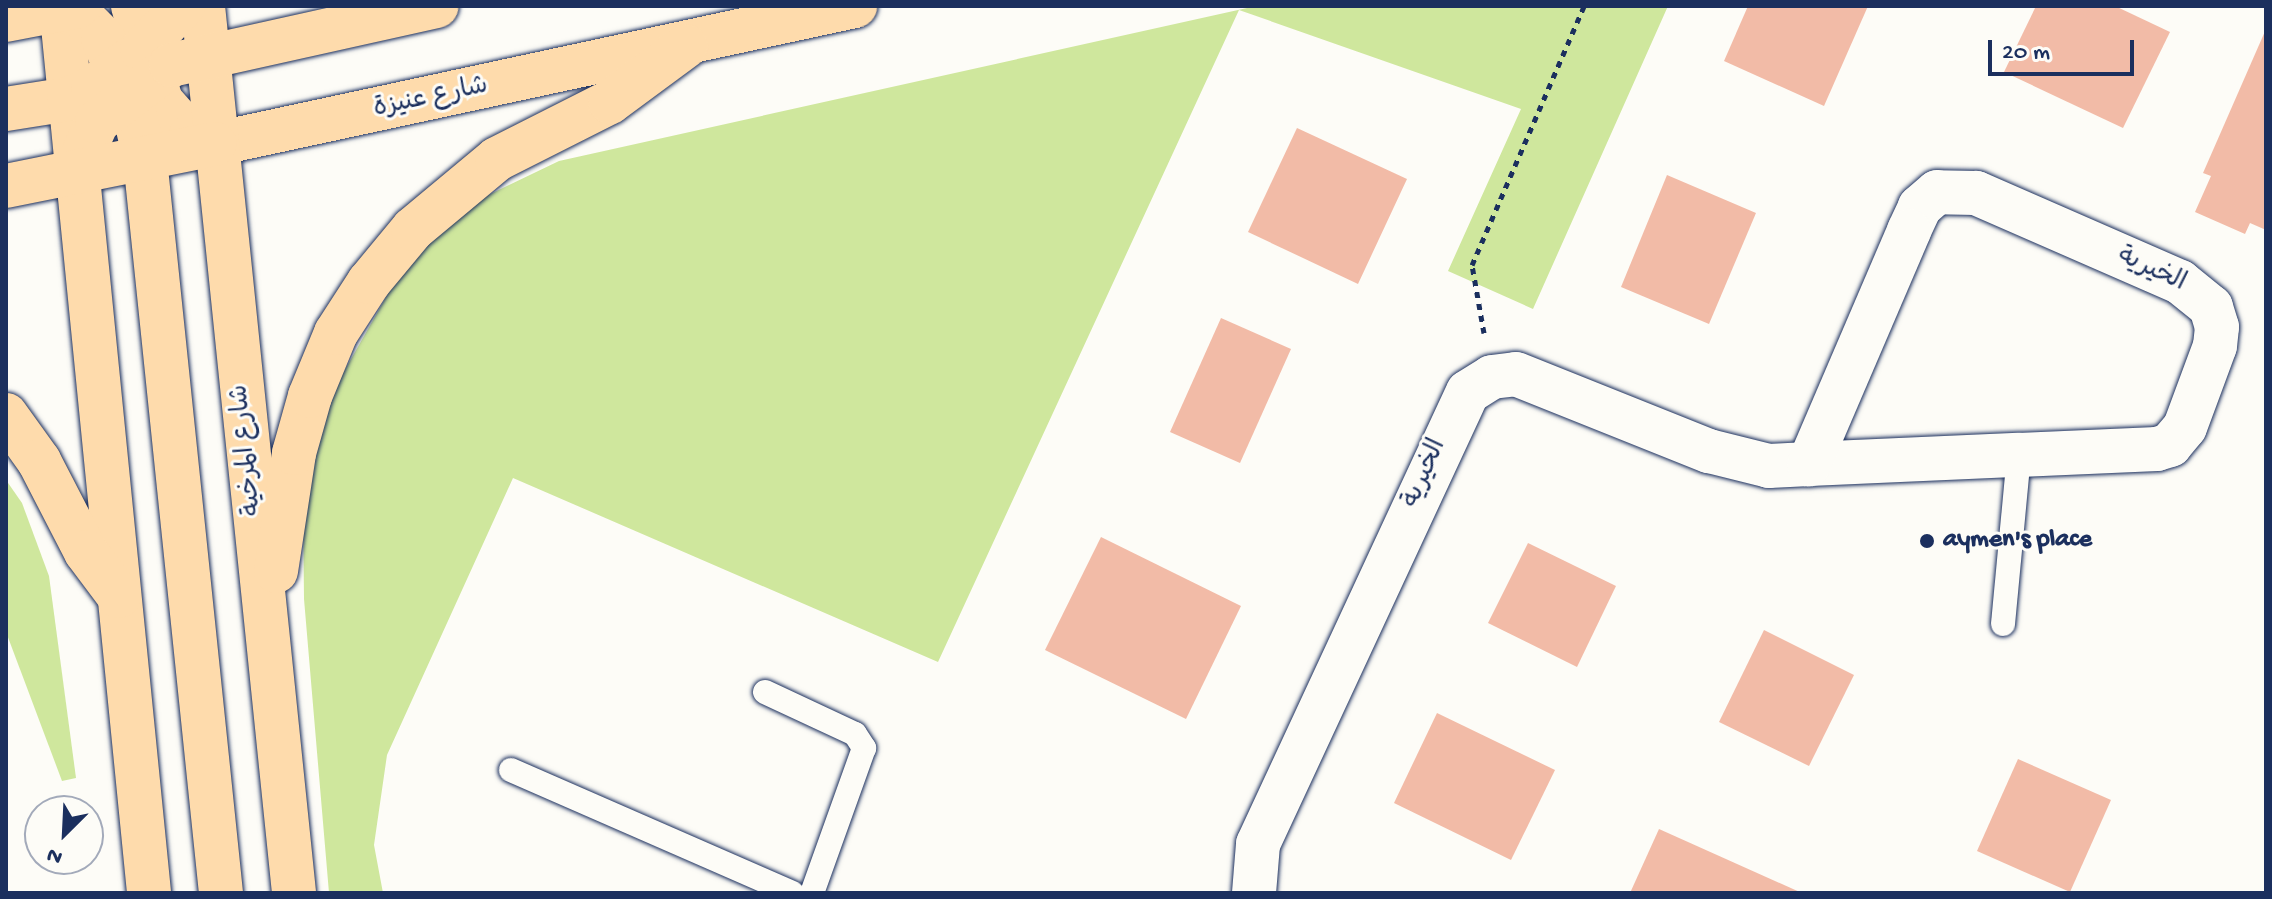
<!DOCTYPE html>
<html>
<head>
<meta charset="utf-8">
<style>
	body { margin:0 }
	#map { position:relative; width:2272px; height:899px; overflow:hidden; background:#fdfcf7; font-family:"Gochi Hand","Playpen Sans Arabic",sans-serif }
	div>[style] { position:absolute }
	.green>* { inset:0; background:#cfe79d }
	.building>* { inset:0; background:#f2bba7 }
	.path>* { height:5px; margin-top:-2.5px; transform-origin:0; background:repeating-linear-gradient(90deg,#1b2f5e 0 6px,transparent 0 12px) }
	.roads { filter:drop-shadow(0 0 2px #1b2f5e) drop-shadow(0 0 2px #1b2f5e) }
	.lane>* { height:24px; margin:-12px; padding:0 12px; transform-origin:12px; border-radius:12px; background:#fdfcf7 }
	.street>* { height:44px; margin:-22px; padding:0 22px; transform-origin:22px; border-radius:22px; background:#fdfcf7 }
	.primary>* { height:44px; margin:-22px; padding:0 22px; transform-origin:22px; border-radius:22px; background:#fedbac }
	.highway>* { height:44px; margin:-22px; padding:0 22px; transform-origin:22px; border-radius:22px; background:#fedbac }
	.dots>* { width:22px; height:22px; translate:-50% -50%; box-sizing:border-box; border:4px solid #fdfcf7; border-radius:50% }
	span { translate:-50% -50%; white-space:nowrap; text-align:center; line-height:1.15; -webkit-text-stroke:6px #fdfcf7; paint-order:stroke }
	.street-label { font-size:26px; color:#1b2f5e }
	.poi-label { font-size:26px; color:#1b2f5e; font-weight:700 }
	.left { translate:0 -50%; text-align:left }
	.frame { position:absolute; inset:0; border:8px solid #1b2f5e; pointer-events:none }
	.north { position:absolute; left:24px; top:795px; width:80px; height:80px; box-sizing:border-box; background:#fdfcf7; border:2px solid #a3aaba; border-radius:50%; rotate:204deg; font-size:22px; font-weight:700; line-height:32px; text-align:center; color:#1b2f5e }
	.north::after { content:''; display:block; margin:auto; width:28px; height:36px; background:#1b2f5e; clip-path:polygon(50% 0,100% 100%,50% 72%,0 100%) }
	.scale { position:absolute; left:1988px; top:40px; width:146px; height:36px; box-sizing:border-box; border:4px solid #1b2f5e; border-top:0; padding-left:10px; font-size:24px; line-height:28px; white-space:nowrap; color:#1b2f5e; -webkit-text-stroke:6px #fdfcf7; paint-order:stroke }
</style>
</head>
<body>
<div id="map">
	<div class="green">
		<i style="clip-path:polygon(1256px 6px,1668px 6px,1533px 309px,1448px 271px,1521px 109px,1239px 10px,938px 662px,513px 478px,387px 755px,374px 845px,383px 893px,329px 893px,304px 599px,303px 502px,315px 443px,338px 382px,406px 262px,476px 201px,559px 161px)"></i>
		<i style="clip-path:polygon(6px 480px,22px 503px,49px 576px,76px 778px,62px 781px,6px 632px)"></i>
	</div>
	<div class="building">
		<i style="clip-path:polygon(1748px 6px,1868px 6px,1824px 106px,1724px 61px)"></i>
		<i style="clip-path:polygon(2036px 6px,2115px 6px,2170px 32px,2123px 128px,2004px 72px)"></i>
		<i style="clip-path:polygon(2266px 29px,2266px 230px,2250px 223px,2245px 234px,2195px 212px,2211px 176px,2203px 173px)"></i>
		<i style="clip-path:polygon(1297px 128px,1407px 179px,1358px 284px,1248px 232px)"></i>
		<i style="clip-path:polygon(1667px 175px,1756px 213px,1709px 324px,1621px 287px)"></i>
		<i style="clip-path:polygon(1221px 318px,1291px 349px,1240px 463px,1170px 432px)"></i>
		<i style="clip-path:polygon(1101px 537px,1241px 606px,1186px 719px,1045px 650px)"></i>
		<i style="clip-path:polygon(1528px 543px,1616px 586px,1577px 667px,1488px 623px)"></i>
		<i style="clip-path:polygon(1764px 630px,1854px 675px,1809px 766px,1719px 722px)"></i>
		<i style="clip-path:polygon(1437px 713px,1555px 770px,1511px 860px,1394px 803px)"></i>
		<i style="clip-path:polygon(2018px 759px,2111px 800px,2070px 892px,1977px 851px)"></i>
		<i style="clip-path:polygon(1659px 829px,1802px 893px,1630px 893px)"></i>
	</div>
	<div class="path">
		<i style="left:1484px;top:333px;width:69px;rotate:-100deg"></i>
		<i style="left:1472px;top:265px;width:282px;rotate:-66.6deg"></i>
	</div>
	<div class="roads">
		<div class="lane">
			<i style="left:2003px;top:624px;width:170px;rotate:-84.6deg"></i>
			<i style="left:765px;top:692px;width:99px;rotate:25deg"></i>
			<i style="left:855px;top:734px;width:17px;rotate:57deg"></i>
			<i style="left:864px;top:748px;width:154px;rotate:109.7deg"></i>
			<i style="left:511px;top:770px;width:307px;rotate:23.6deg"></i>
		</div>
		<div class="street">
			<i style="left:1254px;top:893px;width:49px;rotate:-85.3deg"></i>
			<i style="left:1258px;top:844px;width:498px;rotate:-65.1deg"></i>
			<i style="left:1468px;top:392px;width:28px;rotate:-32deg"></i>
			<i style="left:1492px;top:377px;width:24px;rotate:-7deg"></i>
			<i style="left:1516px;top:374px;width:208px;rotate:21.8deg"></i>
			<i style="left:1709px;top:451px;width:62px;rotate:14deg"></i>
			<i style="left:1769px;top:466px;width:40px;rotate:-2.9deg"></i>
			<i style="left:1809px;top:464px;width:210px;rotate:-2.5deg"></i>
			<i style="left:2019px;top:455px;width:138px;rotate:-2.5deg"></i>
			<i style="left:2157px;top:449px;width:14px;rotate:-17deg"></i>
			<i style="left:2170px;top:445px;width:23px;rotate:-50deg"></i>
			<i style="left:2185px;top:427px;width:86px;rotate:-69.7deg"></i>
			<i style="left:2215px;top:346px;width:19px;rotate:-84deg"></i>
			<i style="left:2217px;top:327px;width:21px;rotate:-107deg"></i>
			<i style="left:2211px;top:307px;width:40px;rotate:-141deg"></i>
			<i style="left:2180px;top:282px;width:223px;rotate:-156.4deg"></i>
			<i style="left:1976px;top:193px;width:39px;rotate:-179deg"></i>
			<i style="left:1937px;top:192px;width:23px;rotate:139deg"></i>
			<i style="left:1920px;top:207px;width:26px;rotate:115deg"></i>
			<i style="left:1909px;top:231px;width:254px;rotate:113.2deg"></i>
		</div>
		<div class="primary">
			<i style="left:215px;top:144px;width:655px;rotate:-12.17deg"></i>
		</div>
		<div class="highway">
			<i style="left:61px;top:6px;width:891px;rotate:84.33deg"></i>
			<i style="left:133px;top:6px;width:99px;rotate:73.6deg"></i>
			<i style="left:161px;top:101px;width:45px;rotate:48.6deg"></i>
			<i style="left:191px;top:135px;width:26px;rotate:21deg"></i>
			<i style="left:203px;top:6px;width:892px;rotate:84.14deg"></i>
			<i style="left:61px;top:10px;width:22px;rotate:18deg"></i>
			<i style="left:82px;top:17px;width:30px;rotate:45deg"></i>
			<i style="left:103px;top:38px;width:84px;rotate:67.7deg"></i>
			<i style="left:135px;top:116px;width:44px;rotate:76.9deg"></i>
			<i style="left:145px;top:159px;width:738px;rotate:84.09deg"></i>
			<i style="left:6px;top:20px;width:73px;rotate:-11deg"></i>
			<i style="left:6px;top:109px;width:64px;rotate:-9deg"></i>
			<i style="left:69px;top:99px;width:26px;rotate:-25deg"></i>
			<i style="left:93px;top:88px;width:62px;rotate:-37.8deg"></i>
			<i style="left:142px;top:50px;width:60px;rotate:-47deg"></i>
			<i style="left:76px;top:170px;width:52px;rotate:-66.4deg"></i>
			<i style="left:97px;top:122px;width:93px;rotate:-37.6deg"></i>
			<i style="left:171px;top:65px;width:272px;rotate:-12.5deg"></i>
			<i style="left:6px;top:186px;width:213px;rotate:-11.4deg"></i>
			<i style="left:6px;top:415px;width:57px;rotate:54.3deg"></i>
			<i style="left:39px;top:461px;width:102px;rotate:62.7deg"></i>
			<i style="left:86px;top:552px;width:55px;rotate:53.1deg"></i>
			<i style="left:276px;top:571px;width:119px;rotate:-81.3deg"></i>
			<i style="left:294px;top:453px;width:59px;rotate:-74.3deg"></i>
			<i style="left:310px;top:396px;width:68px;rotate:-67.6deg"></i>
			<i style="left:336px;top:333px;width:61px;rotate:-57.1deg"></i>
			<i style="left:369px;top:282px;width:69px;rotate:-50.3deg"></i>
			<i style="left:413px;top:229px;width:109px;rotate:-39.8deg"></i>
			<i style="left:497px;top:159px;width:127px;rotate:-26.8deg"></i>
			<i style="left:610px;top:102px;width:94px;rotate:-36.4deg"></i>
		</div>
	</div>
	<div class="dots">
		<i style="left:1927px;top:541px;background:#1b2f5e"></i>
	</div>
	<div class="street-label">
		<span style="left:431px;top:99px;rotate:-12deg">شارع عنيزة</span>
		<span style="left:2151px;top:271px;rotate:25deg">الخيرية</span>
		<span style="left:248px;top:450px;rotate:-96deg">شارع المرخية</span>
		<span style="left:1426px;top:474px;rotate:-66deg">الخيرية</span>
	</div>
	<div class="poi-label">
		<span class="left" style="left:1943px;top:541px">aymen's place</span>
	</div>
	<div class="frame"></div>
	<div class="north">N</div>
	<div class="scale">20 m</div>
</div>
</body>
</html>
